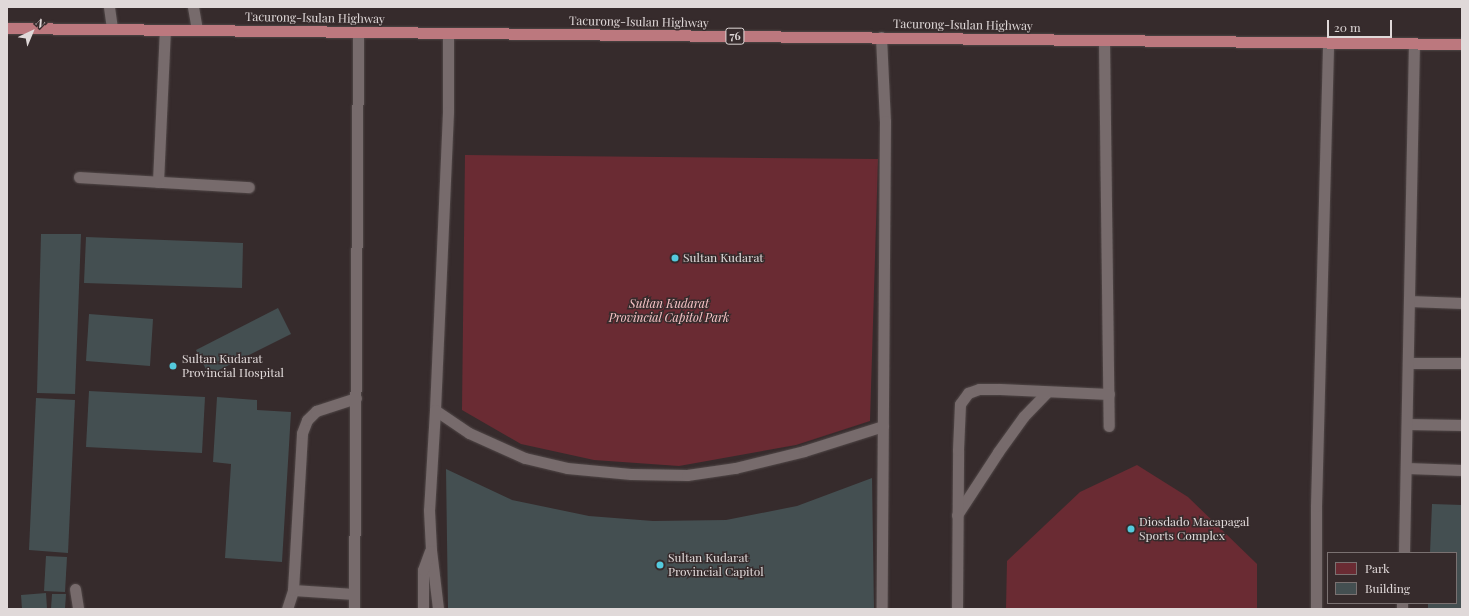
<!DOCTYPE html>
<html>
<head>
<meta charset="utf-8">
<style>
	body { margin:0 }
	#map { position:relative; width:1469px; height:616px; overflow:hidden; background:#362b2c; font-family:"Playfair Display",serif }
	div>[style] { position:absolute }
	.green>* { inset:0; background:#6a2b33 }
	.building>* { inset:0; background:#444f51 }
	.roads { filter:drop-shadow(0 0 1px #504747) drop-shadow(0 0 1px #504747) }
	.service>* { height:11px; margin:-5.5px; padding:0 5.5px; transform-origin:5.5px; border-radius:5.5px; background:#776b6c }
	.trunk>* { height:11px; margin:-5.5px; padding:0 5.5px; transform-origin:5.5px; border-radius:5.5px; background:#bc787e }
	.dots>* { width:11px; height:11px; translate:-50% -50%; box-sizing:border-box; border:2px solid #362b2c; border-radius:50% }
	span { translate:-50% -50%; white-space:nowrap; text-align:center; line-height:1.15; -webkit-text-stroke:3px #362b2c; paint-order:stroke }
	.shield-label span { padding:1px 3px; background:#362b2c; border:1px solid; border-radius:3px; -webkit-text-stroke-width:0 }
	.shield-label { font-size:11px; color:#e0d9d9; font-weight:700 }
	.street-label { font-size:12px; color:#e0d9d9 }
	.poi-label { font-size:12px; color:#e0d9d9 }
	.left { translate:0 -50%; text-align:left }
	.park-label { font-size:12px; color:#f7c4c7; font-style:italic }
	.frame { position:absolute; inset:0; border:8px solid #e0d9d9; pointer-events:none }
	.legend { position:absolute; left:1327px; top:552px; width:130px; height:52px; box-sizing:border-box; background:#362b2c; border:1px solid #7a7171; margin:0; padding:5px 7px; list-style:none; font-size:12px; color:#e0d9d9 }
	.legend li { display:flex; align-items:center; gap:8px; height:20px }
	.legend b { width:20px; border:1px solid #7a7171 }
	.north { position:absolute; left:12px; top:12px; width:40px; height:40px; -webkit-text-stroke:3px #362b2c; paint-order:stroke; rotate:44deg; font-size:11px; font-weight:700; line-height:16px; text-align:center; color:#e0d9d9 }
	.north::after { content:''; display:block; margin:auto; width:14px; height:18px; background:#e0d9d9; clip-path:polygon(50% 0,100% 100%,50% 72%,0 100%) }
	.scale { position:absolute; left:1327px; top:20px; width:65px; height:18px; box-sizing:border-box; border:2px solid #e0d9d9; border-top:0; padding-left:5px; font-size:12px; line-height:14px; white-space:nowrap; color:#e0d9d9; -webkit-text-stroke:3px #362b2c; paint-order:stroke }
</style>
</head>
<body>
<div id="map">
	<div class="green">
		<i style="clip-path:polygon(465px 155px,878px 159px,870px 421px,796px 445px,679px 466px,594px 460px,521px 444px,462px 410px)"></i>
		<i style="clip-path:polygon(1137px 465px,1188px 497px,1257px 564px,1257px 609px,1006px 609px,1007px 561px,1080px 492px)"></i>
	</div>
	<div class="building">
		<i style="clip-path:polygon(41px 234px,81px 234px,75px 394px,37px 393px)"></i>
		<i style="clip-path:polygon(86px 237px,243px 243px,242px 288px,84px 283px)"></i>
		<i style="clip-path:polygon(278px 308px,291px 334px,209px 375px,196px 350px)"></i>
		<i style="clip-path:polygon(89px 314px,153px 319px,150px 366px,86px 361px)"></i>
		<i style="clip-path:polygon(89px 391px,205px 397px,202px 453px,86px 447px)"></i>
		<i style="clip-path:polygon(217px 397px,257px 400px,257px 410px,291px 412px,282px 562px,225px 558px,231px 464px,213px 462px)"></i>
		<i style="clip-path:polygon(36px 398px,75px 400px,68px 553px,29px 550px)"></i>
		<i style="clip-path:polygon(446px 469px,512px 500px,589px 516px,653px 521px,726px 520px,797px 506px,872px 478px,874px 609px,448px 609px)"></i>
		<i style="clip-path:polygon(1432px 504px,1462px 505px,1462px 609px,1428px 609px,1428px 603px,1456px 603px,1456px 553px,1430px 553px)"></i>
		<i style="clip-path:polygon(46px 556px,67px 557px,65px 592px,44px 591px)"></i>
		<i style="clip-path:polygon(46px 593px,47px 609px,22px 609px,21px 595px)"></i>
		<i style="clip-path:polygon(52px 594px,66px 594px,65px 609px,51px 609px)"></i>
	</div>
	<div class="roads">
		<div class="service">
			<i style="left:109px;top:7px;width:22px;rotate:82deg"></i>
			<i style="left:193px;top:7px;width:23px;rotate:80deg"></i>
			<i style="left:448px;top:33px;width:79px;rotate:90deg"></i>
			<i style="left:448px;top:112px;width:298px;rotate:92.5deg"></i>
			<i style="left:435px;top:410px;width:41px;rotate:34.1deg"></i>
			<i style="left:469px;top:433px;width:61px;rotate:24.1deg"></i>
			<i style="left:525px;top:458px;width:43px;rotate:13.4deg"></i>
			<i style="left:567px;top:468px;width:64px;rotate:5.4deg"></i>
			<i style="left:631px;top:474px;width:56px;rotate:1deg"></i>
			<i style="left:687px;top:475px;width:49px;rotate:-8.3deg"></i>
			<i style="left:735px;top:468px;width:71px;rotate:-13.8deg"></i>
			<i style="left:804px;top:451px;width:83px;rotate:-17.6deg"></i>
			<i style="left:881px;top:37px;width:84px;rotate:87.3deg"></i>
			<i style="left:885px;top:121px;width:488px;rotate:90.4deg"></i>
			<i style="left:1104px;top:40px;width:386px;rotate:89.3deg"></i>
			<i style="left:79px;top:177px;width:170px;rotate:3.4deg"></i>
			<i style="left:158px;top:182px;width:152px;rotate:-87.4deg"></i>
			<i style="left:1409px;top:301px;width:53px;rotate:2.2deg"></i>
			<i style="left:1408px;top:363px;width:54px"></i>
			<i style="left:435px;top:410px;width:100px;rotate:93.4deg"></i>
			<i style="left:429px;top:510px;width:40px;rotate:87.1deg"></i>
			<i style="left:431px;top:550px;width:59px;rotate:83.2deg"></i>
			<i style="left:1407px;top:424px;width:55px;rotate:1deg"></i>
			<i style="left:1407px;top:468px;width:55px;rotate:2.1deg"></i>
			<i style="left:957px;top:515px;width:75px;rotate:-56.9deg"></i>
			<i style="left:998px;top:452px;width:44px;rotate:-54.2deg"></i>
			<i style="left:1024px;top:416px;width:33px;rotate:-46deg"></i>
			<i style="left:1404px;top:553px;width:510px;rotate:-88.88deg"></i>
			<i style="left:75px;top:589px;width:20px;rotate:81deg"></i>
			<i style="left:293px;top:590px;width:61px;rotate:3.8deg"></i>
			<i style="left:287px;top:609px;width:20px;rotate:-72deg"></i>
			<i style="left:293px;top:590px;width:157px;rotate:-86.7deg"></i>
			<i style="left:302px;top:433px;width:14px;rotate:-69deg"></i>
			<i style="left:307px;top:420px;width:13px;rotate:-45deg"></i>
			<i style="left:316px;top:411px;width:42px;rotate:-18deg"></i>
			<i style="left:354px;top:609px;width:577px;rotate:-89.6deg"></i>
			<i style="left:423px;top:609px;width:39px;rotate:-90deg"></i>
			<i style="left:423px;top:570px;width:20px;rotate:-70deg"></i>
			<i style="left:957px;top:609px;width:159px;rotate:-89.6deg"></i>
			<i style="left:958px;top:450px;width:46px;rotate:-87.5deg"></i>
			<i style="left:960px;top:404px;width:14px;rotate:-54deg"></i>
			<i style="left:968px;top:393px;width:12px;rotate:-20deg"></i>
			<i style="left:979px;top:389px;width:21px"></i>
			<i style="left:1000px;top:389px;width:109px;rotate:2.6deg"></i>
			<i style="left:1316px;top:609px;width:103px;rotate:-90deg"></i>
			<i style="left:1316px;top:506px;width:464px;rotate:-88.5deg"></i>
			<i style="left:1402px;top:609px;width:6px;rotate:-90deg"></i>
		</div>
		<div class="trunk">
			<i style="left:7px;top:28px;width:1455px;rotate:0.63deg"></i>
		</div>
	</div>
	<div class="dots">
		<i style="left:675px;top:258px;background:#54cadd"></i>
		<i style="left:173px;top:366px;background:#54cadd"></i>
		<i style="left:1131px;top:529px;background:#54cadd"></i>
		<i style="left:660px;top:565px;background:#54cadd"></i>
	</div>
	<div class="shield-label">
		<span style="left:735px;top:36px">76</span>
	</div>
	<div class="street-label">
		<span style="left:315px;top:18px;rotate:1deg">Tacurong-Isulan Highway</span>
		<span style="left:639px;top:22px;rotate:1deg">Tacurong-Isulan Highway</span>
		<span style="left:963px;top:25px;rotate:1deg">Tacurong-Isulan Highway</span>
	</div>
	<div class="poi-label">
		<span class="left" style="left:683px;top:258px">Sultan Kudarat</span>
		<span class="left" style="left:182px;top:366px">Sultan Kudarat<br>Provincial Hospital</span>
		<span class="left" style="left:1139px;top:529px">Diosdado Macapagal<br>Sports Complex</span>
		<span class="left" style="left:668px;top:565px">Sultan Kudarat<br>Provincial Capitol</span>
	</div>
	<div class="park-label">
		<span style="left:669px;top:311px">Sultan Kudarat<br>Provincial Capitol Park</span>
	</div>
	<div class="frame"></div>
	<ul class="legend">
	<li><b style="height:11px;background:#6a2b33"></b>Park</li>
	<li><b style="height:11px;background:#444f51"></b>Building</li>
	</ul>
	<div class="north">N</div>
	<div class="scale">20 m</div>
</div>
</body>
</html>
